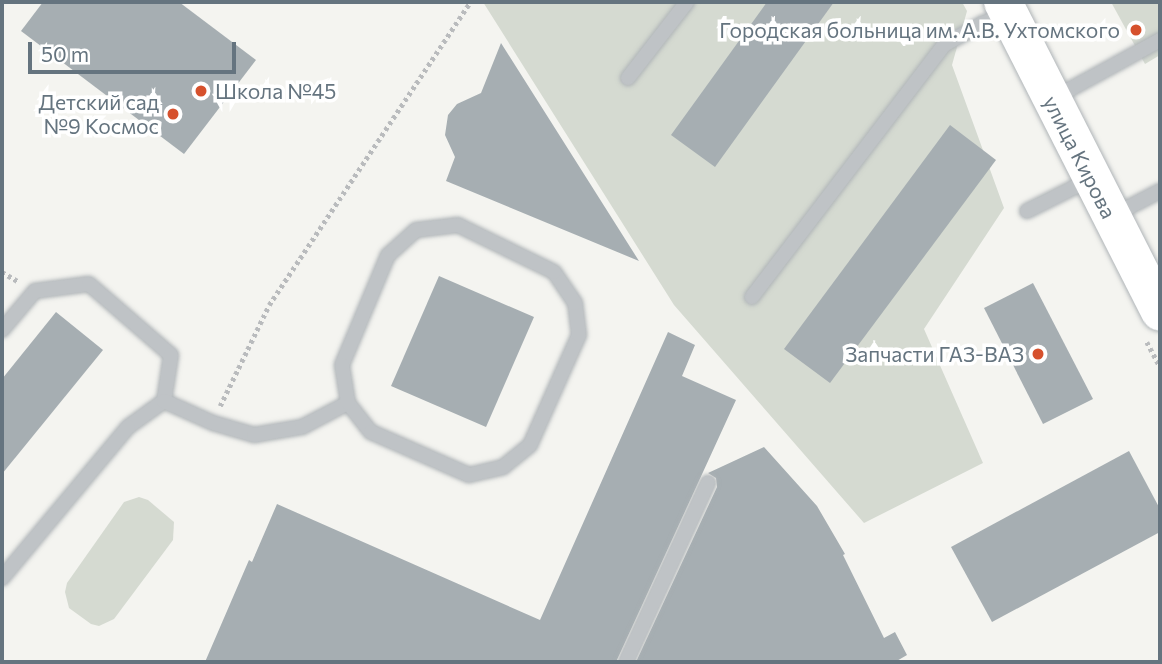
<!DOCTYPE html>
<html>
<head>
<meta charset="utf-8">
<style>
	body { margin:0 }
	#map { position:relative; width:1162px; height:664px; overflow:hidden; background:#f4f4f0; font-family:Commissioner,sans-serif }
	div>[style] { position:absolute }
	.green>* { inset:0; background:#d5dad1 }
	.building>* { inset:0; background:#a6aeb2 }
	.path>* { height:4.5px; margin-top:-2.25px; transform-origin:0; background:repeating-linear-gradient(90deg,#b9bbbd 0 3.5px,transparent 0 7px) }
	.roads { filter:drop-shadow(0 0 2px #b0b5b8) drop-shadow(0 0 2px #b0b5b8) }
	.lane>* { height:14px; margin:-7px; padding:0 7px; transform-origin:7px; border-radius:7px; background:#bfc3c6 }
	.secondary>* { height:38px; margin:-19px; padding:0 19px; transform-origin:19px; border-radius:19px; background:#fff }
	.dots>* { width:19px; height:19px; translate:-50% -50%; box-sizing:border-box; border:4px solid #fff; border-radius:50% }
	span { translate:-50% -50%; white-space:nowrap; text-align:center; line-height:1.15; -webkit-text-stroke:7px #fff; paint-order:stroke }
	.poi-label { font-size:21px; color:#65747f }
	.right { translate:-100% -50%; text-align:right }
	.left { translate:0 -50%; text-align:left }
	.street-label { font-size:21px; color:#65747f }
	.frame { position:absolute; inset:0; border:4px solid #65747f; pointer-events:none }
	.scale { position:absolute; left:28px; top:42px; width:208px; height:32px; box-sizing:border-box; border:4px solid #65747f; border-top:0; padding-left:9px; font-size:21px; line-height:24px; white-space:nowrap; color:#65747f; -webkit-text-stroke:5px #fff; paint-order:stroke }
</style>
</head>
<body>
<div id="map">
	<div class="green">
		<i style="clip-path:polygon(483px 2px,962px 2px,967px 11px,952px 65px,1004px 208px,924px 329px,983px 463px,864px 523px,674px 305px)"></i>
		<i style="clip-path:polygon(1111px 2px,1160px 2px,1160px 55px,1145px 64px)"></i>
		<i style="clip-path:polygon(139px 497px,148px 500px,174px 522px,173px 540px,114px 619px,99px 626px,91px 624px,69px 608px,65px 592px,67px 583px,124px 502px)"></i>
	</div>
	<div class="building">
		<i style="clip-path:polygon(43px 2px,179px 2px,256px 60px,184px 154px,21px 31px)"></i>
		<i style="clip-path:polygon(767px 2px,834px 2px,715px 167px,671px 135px)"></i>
		<i style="clip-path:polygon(501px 43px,639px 261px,446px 181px,455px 157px,445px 135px,448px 115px,457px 104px,481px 93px)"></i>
		<i style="clip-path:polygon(950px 125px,996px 160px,830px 383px,784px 349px)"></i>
		<i style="clip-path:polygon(439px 276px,534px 317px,486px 427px,391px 386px)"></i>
		<i style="clip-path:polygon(1033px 283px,1093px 399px,1043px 424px,984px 308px)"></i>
		<i style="clip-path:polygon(56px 312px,103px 350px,2px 474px,2px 379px)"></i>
		<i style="clip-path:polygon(668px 332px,695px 345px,682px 376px,736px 400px,616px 662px,205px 662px,249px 560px,252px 562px,277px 504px,540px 620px)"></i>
		<i style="clip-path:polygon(764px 447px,817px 506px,845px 554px,843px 555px,884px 638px,895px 632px,907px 655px,895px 662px,636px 662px,717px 487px,716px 478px,708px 473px)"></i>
		<i style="clip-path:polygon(1129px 451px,1160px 509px,1160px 532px,992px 622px,951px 547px)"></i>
	</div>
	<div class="path">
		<i style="left:2px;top:272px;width:20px;rotate:30deg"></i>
		<i style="left:1147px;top:342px;width:27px;rotate:62deg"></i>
		<i style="left:220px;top:406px;width:112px;rotate:-64.1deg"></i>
		<i style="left:269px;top:305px;width:364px;rotate:-56.4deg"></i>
	</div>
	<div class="roads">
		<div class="lane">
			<i style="left:628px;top:78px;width:96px;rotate:-52.2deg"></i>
			<i style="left:1054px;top:98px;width:121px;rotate:-28.7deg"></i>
			<i style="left:1027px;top:211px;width:72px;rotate:-26.6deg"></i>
			<i style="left:1112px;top:216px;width:54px;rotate:-27.5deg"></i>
			<i style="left:752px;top:297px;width:317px;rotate:-52.7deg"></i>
			<i style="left:944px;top:45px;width:45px;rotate:-29.4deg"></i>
			<i style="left:983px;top:23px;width:24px;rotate:-19deg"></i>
			<i style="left:2px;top:330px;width:51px;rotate:-49.8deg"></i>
			<i style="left:35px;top:291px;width:54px;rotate:-7.4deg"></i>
			<i style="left:89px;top:284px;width:108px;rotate:40.9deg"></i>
			<i style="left:171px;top:355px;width:47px;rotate:98.7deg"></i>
			<i style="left:164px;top:401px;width:44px;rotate:144.2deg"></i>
			<i style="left:128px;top:427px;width:197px;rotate:129.8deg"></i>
			<i style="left:164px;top:401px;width:54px;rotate:24.2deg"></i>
			<i style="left:213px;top:423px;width:43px;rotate:16.3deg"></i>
			<i style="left:254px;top:435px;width:49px;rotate:-9.5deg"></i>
			<i style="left:302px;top:427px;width:52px;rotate:-27.6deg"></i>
			<i style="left:348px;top:403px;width:37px;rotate:52deg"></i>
			<i style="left:371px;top:432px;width:107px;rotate:23.7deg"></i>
			<i style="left:469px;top:475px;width:35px;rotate:-13deg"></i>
			<i style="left:503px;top:467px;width:35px;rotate:-39deg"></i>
			<i style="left:530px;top:445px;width:120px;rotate:-66deg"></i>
			<i style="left:579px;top:335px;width:32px;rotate:-97deg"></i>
			<i style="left:575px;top:303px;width:37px;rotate:-124deg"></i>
			<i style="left:554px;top:272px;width:107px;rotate:-153.9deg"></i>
			<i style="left:458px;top:225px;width:42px;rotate:173.2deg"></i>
			<i style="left:416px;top:230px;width:38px;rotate:138deg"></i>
			<i style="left:388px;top:255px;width:119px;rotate:112.7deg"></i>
			<i style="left:342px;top:365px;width:38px;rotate:81deg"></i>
			<i style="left:626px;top:662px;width:197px;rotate:-65.4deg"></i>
		</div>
		<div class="secondary">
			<i style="left:1003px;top:2px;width:347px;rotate:63.1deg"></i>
		</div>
	</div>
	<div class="dots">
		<i style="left:1136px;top:30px;background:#d6512d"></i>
		<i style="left:201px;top:91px;background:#d6512d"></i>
		<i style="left:173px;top:114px;background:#d6512d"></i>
		<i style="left:1038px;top:354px;background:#d6512d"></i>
	</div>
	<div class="poi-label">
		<span class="right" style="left:1120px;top:30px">Городская больница им. А.В. Ухтомского</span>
		<span class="left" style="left:215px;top:91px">Школа №45</span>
		<span class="right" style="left:159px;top:114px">Детский сад<br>№9 Космос</span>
		<span class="right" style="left:1024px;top:354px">Запчасти ГАЗ-ВАЗ</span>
	</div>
	<div class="street-label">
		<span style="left:1080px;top:157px;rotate:63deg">улица Кирова</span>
	</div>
	<div class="frame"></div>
	<div class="scale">50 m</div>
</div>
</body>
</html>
